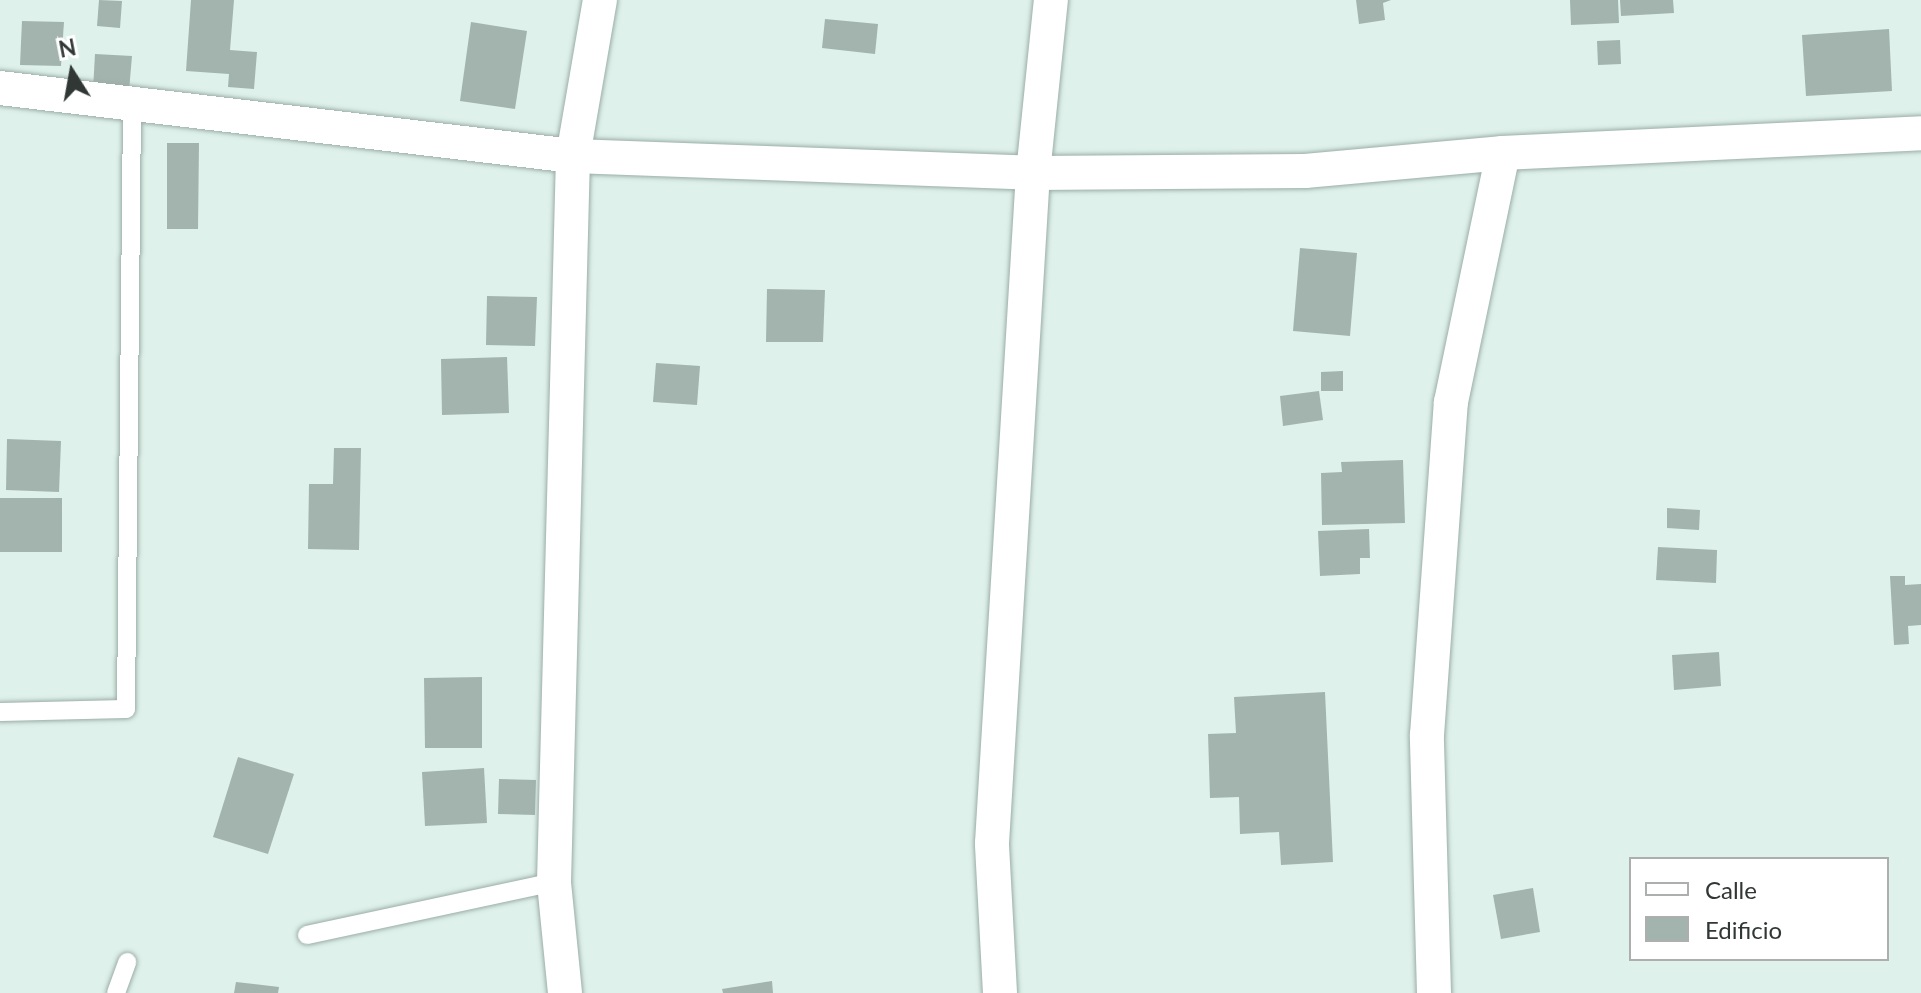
<!DOCTYPE html>
<html>
<head>
<meta charset="utf-8">
<style>
	body { margin:0 }
	#map { position:relative; width:1921px; height:993px; overflow:hidden; background:#def1ea; font-family:Lato,sans-serif }
	div>[style] { position:absolute }
	.building>* { inset:0; background:#a3b4ae }
	.roads { filter:drop-shadow(0 0 2px #9bada7) drop-shadow(0 0 2px #9bada7) }
	.service>* { height:18px; margin:-9px; padding:0 9px; transform-origin:9px; border-radius:9px; background:#fff }
	.minor>* { height:34px; margin:-17px; padding:0 17px; transform-origin:17px; border-radius:17px; background:#fff }
	span { translate:-50% -50%; white-space:nowrap; text-align:center; line-height:1.15; -webkit-text-stroke:7px #fff; paint-order:stroke }
	.legend { position:absolute; left:1629px; top:857px; width:260px; height:104px; box-sizing:border-box; background:#fff; border:2px solid #acafae; margin:0; padding:10px 14px; list-style:none; font-size:24px; color:#303734 }
	.legend li { display:flex; align-items:center; gap:16px; height:40px }
	.legend b { width:40px; border:2px solid #acafae }
	.north { position:absolute; left:32px; top:32px; width:80px; height:80px; -webkit-text-stroke:6px #fff; paint-order:stroke; rotate:349deg; font-size:22px; font-weight:700; line-height:32px; text-align:center; color:#303734 }
	.north::after { content:''; display:block; margin:auto; width:28px; height:36px; background:#303734; clip-path:polygon(50% 0,100% 100%,50% 72%,0 100%) }
</style>
</head>
<body>
<div id="map">
	<div class="building">
		<i style="clip-path:polygon(99px 0,122px 1px,120px 28px,97px 26px)"></i>
		<i style="clip-path:polygon(191px 0,234px 0,230px 50px,257px 52px,254px 89px,228px 87px,229px 74px,186px 71px)"></i>
		<i style="clip-path:polygon(1356px 0,1391px 0,1383px 3px,1385px 20px,1359px 24px)"></i>
		<i style="clip-path:polygon(1570px 0,1618px 0,1619px 23px,1571px 25px)"></i>
		<i style="clip-path:polygon(1620px 0,1673px 0,1674px 13px,1621px 16px)"></i>
		<i style="clip-path:polygon(825px 19px,878px 24px,875px 54px,822px 48px)"></i>
		<i style="clip-path:polygon(22px 21px,64px 22px,61px 66px,20px 65px)"></i>
		<i style="clip-path:polygon(471px 22px,527px 31px,515px 109px,460px 101px)"></i>
		<i style="clip-path:polygon(1889px 29px,1892px 91px,1806px 96px,1802px 35px)"></i>
		<i style="clip-path:polygon(1620px 40px,1621px 64px,1598px 65px,1597px 41px)"></i>
		<i style="clip-path:polygon(95px 54px,132px 56px,129px 91px,93px 90px)"></i>
		<i style="clip-path:polygon(167px 143px,199px 143px,198px 229px,167px 229px)"></i>
		<i style="clip-path:polygon(1300px 248px,1357px 253px,1350px 336px,1293px 331px)"></i>
		<i style="clip-path:polygon(767px 289px,825px 290px,823px 342px,766px 342px)"></i>
		<i style="clip-path:polygon(487px 296px,537px 297px,535px 346px,486px 345px)"></i>
		<i style="clip-path:polygon(507px 357px,509px 413px,442px 415px,441px 359px)"></i>
		<i style="clip-path:polygon(656px 363px,700px 366px,697px 405px,653px 402px)"></i>
		<i style="clip-path:polygon(1343px 371px,1343px 391px,1321px 391px,1321px 372px)"></i>
		<i style="clip-path:polygon(1319px 391px,1323px 420px,1283px 426px,1280px 396px)"></i>
		<i style="clip-path:polygon(7px 439px,61px 441px,59px 492px,6px 490px)"></i>
		<i style="clip-path:polygon(334px 448px,361px 448px,359px 550px,308px 549px,309px 484px,333px 484px)"></i>
		<i style="clip-path:polygon(1403px 460px,1405px 523px,1322px 525px,1321px 473px,1342px 472px,1341px 462px)"></i>
		<i style="clip-path:polygon(0 498px,62px 498px,62px 552px,0 552px)"></i>
		<i style="clip-path:polygon(1667px 508px,1700px 510px,1699px 530px,1667px 528px)"></i>
		<i style="clip-path:polygon(1369px 529px,1370px 558px,1360px 558px,1360px 574px,1320px 576px,1318px 531px)"></i>
		<i style="clip-path:polygon(1658px 547px,1717px 550px,1716px 583px,1656px 580px)"></i>
		<i style="clip-path:polygon(1890px 576px,1905px 576px,1905px 585px,1921px 584px,1921px 625px,1908px 626px,1909px 644px,1894px 645px)"></i>
		<i style="clip-path:polygon(1719px 652px,1721px 686px,1674px 690px,1672px 655px)"></i>
		<i style="clip-path:polygon(482px 677px,482px 748px,425px 748px,424px 678px)"></i>
		<i style="clip-path:polygon(1325px 692px,1333px 862px,1281px 865px,1279px 832px,1240px 834px,1239px 797px,1210px 798px,1208px 734px,1236px 733px,1234px 697px)"></i>
		<i style="clip-path:polygon(238px 757px,294px 774px,268px 854px,213px 837px)"></i>
		<i style="clip-path:polygon(484px 768px,487px 823px,425px 826px,422px 772px)"></i>
		<i style="clip-path:polygon(499px 779px,536px 780px,535px 815px,498px 814px)"></i>
		<i style="clip-path:polygon(1533px 888px,1540px 932px,1501px 939px,1493px 895px)"></i>
		<i style="clip-path:polygon(772px 981px,773px 993px,723px 993px,722px 989px)"></i>
		<i style="clip-path:polygon(236px 982px,279px 987px,278px 993px,234px 993px)"></i>
	</div>
	<div class="roads">
		<div class="service">
			<i style="left:0;top:712px;width:126px;rotate:-1.4deg"></i>
			<i style="left:126px;top:709px;width:607px;rotate:-89.43deg"></i>
			<i style="left:307px;top:935px;width:253px;rotate:-12.1deg"></i>
			<i style="left:116px;top:993px;width:33px;rotate:-70deg"></i>
		</div>
		<div class="minor">
			<i style="left:0;top:88px;width:577px;rotate:6.77deg"></i>
			<i style="left:573px;top:156px;width:460px;rotate:2.1deg"></i>
			<i style="left:1033px;top:173px;width:272px;rotate:-0.4deg"></i>
			<i style="left:1305px;top:171px;width:199px;rotate:-5.2deg"></i>
			<i style="left:1503px;top:153px;width:418px;rotate:-2.7deg"></i>
			<i style="left:565px;top:993px;width:112px;rotate:-95.7deg"></i>
			<i style="left:554px;top:882px;width:726px;rotate:-88.5deg"></i>
			<i style="left:573px;top:156px;width:158px;rotate:-80.2deg"></i>
			<i style="left:1000px;top:993px;width:150px;rotate:-93.1deg"></i>
			<i style="left:992px;top:843px;width:671px;rotate:-86.5deg"></i>
			<i style="left:1033px;top:173px;width:174px;rotate:-84.1deg"></i>
			<i style="left:1434px;top:993px;width:258px;rotate:-91.6deg"></i>
			<i style="left:1427px;top:735px;width:334px;rotate:-85.9deg"></i>
			<i style="left:1451px;top:402px;width:254px;rotate:-78.2deg"></i>
		</div>
	</div>
	<ul class="legend">
	<li><b style="height:10px;background:#fff"></b>Calle</li>
	<li><b style="height:22px;background:#a3b4ae"></b>Edificio</li>
	</ul>
	<div class="north">N</div>
</div>
</body>
</html>
